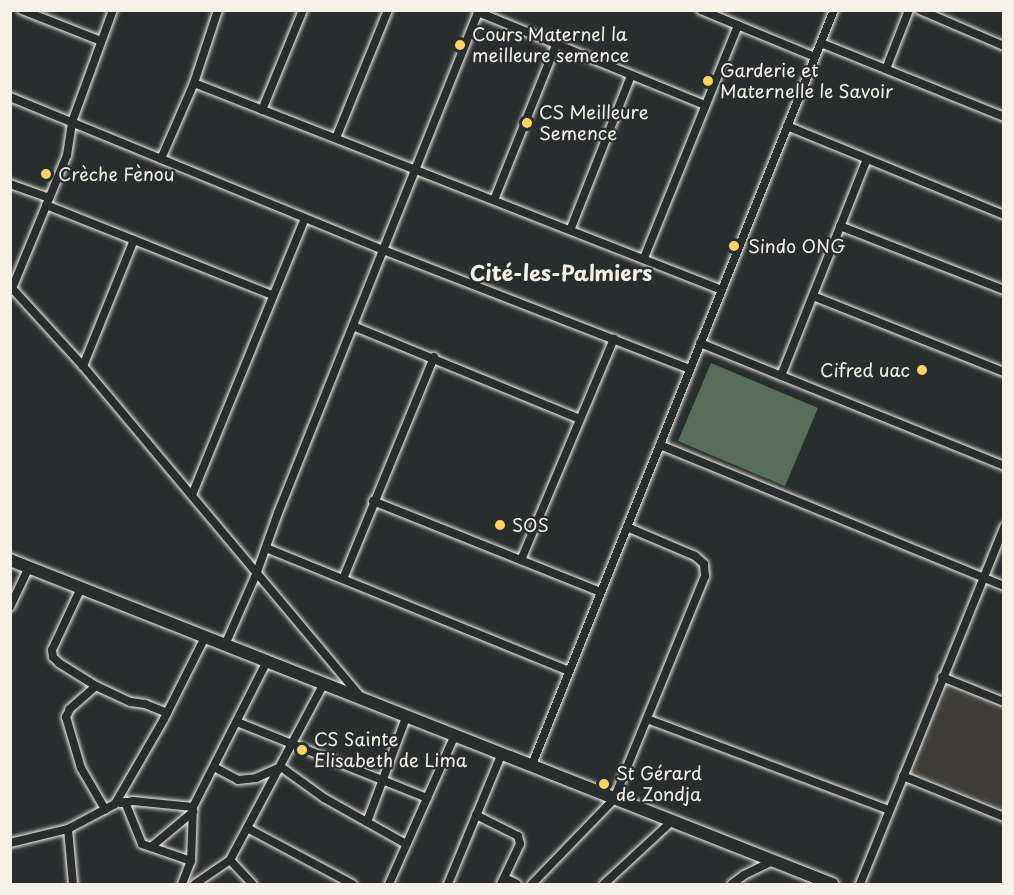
<!DOCTYPE html>
<html>
<head>
<meta charset="utf-8">
<style>
	body { margin:0 }
	#map { position:relative; width:1014px; height:895px; overflow:hidden; background:#2a2d2e; font-family:"Playpen Sans",sans-serif }
	div>[style] { position:absolute }
	.built>* { inset:0; background:#3e3c39 }
	.green>* { inset:0; background:#596e5a }
	.roads { filter:drop-shadow(0 0 2px #f4f1e8) drop-shadow(0 0 2px #f4f1e8) }
	.street>* { height:8px; margin:-4px; padding:0 4px; transform-origin:4px; border-radius:4px; background:#2a2d2e }
	.secondary>* { height:12px; margin:-6px; padding:0 6px; transform-origin:6px; border-radius:6px; background:#2a2d2e }
	.dots>* { width:16px; height:16px; translate:-50% -50%; box-sizing:border-box; border:3px solid #2a2d2e; border-radius:50% }
	span { translate:-50% -50%; white-space:nowrap; text-align:center; line-height:1.15; -webkit-text-stroke:4.5px #2a2d2e; paint-order:stroke }
	.poi-label { font-size:18px; color:#f4f1e8 }
	.left { translate:0 -50%; text-align:left }
	.right { translate:-100% -50%; text-align:right }
	.quarter-label { font-size:21px; color:#f4f1e8; font-weight:700 }
	.frame { position:absolute; inset:0; border:12px solid #f4f1e8; pointer-events:none }
</style>
</head>
<body>
<div id="map">
	<div class="built">
		<i style="clip-path:polygon(948px 688px,1003px 710px,1003px 808px,914px 772px)"></i>
	</div>
	<div class="green">
		<i style="clip-path:polygon(711px 363px,818px 408px,785px 486px,678px 441px)"></i>
	</div>
	<div class="roads">
		<div class="street">
			<i style="left:22px;top:10px;width:85px;rotate:21.4deg"></i>
			<i style="left:701px;top:10px;width:123px;rotate:22.4deg"></i>
			<i style="left:920px;top:10px;width:91px;rotate:23.2deg"></i>
			<i style="left:478px;top:12px;width:245px;rotate:22.3deg"></i>
			<i style="left:821px;top:43px;width:197px;rotate:22deg"></i>
			<i style="left:886px;top:69px;width:63px;rotate:-68.7deg"></i>
			<i style="left:194px;top:83px;width:567px;rotate:21.41deg"></i>
			<i style="left:10px;top:97px;width:403px;rotate:22.3deg"></i>
			<i style="left:383px;top:250px;width:329px;rotate:21.2deg"></i>
			<i style="left:262px;top:110px;width:108px;rotate:-67.7deg"></i>
			<i style="left:787px;top:126px;width:235px;rotate:22.3deg"></i>
			<i style="left:336px;top:138px;width:138px;rotate:-67.9deg"></i>
			<i style="left:161px;top:159px;width:83px;rotate:-66.5deg"></i>
			<i style="left:194px;top:83px;width:77px;rotate:-71.8deg"></i>
			<i style="left:10px;top:184px;width:41px;rotate:19.7deg"></i>
			<i style="left:494px;top:200px;width:167px;rotate:-68.2deg"></i>
			<i style="left:46px;top:205px;width:243px;rotate:21.7deg"></i>
			<i style="left:840px;top:226px;width:176px;rotate:21.3deg"></i>
			<i style="left:571px;top:228px;width:163px;rotate:-68.5deg"></i>
			<i style="left:644px;top:258px;width:251px;rotate:-68deg"></i>
			<i style="left:10px;top:286px;width:108px;rotate:47.6deg"></i>
			<i style="left:83px;top:366px;width:432px;rotate:50deg"></i>
			<i style="left:11px;top:291px;width:147px;rotate:-67.6deg"></i>
			<i style="left:67px;top:155px;width:33px;rotate:-81deg"></i>
			<i style="left:72px;top:122px;width:119px;rotate:-69.9deg"></i>
			<i style="left:813px;top:296px;width:206px;rotate:21.7deg"></i>
			<i style="left:353px;top:326px;width:245px;rotate:22.3deg"></i>
			<i style="left:700px;top:343px;width:328px;rotate:22deg"></i>
			<i style="left:83px;top:366px;width:136px;rotate:-68deg"></i>
			<i style="left:781px;top:376px;width:233px;rotate:-68.4deg"></i>
			<i style="left:660px;top:445px;width:372px;rotate:22.3deg"></i>
			<i style="left:192px;top:495px;width:299px;rotate:-67.8deg"></i>
			<i style="left:373px;top:501px;width:245px;rotate:21.8deg"></i>
			<i style="left:266px;top:548px;width:327px;rotate:22.1deg"></i>
			<i style="left:521px;top:560px;width:240px;rotate:-67.2deg"></i>
			<i style="left:343px;top:579px;width:240px;rotate:-67.7deg"></i>
			<i style="left:81px;top:588px;width:68px;rotate:115.1deg"></i>
			<i style="left:52px;top:650px;width:7px;rotate:82deg"></i>
			<i style="left:53px;top:657px;width:8px;rotate:45deg"></i>
			<i style="left:59px;top:663px;width:44px;rotate:31.9deg"></i>
			<i style="left:96px;top:686px;width:38px;rotate:25deg"></i>
			<i style="left:131px;top:702px;width:14px;rotate:8deg"></i>
			<i style="left:145px;top:704px;width:24px;rotate:22deg"></i>
			<i style="left:10px;top:607px;width:44px;rotate:-64.6deg"></i>
			<i style="left:225px;top:645px;width:80px;rotate:-66.3deg"></i>
			<i style="left:257px;top:572px;width:63px;rotate:-70.4deg"></i>
			<i style="left:278px;top:513px;width:542px;rotate:-68.22deg"></i>
			<i style="left:942px;top:677px;width:67px;rotate:22deg"></i>
			<i style="left:96px;top:686px;width:35px;rotate:139deg"></i>
			<i style="left:70px;top:709px;width:9px;rotate:117deg"></i>
			<i style="left:66px;top:717px;width:53px;rotate:73.6deg"></i>
			<i style="left:81px;top:768px;width:48px;rotate:59.7deg"></i>
			<i style="left:647px;top:719px;width:259px;rotate:20.6deg"></i>
			<i style="left:237px;top:722px;width:205px;rotate:21.8deg"></i>
			<i style="left:532px;top:765px;width:813px;rotate:-68.2deg"></i>
			<i style="left:214px;top:767px;width:27px;rotate:28deg"></i>
			<i style="left:238px;top:780px;width:18px;rotate:-6deg"></i>
			<i style="left:256px;top:778px;width:27px;rotate:-24deg"></i>
			<i style="left:281px;top:767px;width:53px;rotate:35.8deg"></i>
			<i style="left:324px;top:798px;width:94px;rotate:29.3deg"></i>
			<i style="left:903px;top:776px;width:109px;rotate:22.1deg"></i>
			<i style="left:125px;top:802px;width:45px;rotate:68deg"></i>
			<i style="left:142px;top:844px;width:52px;rotate:19.1deg"></i>
			<i style="left:121px;top:803px;width:12px;rotate:-9deg"></i>
			<i style="left:133px;top:801px;width:60px;rotate:5.7deg"></i>
			<i style="left:476px;top:815px;width:47px;rotate:26.6deg"></i>
			<i style="left:518px;top:836px;width:8px;rotate:76deg"></i>
			<i style="left:520px;top:844px;width:44px;rotate:115.4deg"></i>
			<i style="left:367px;top:822px;width:114px;rotate:-69.5deg"></i>
			<i style="left:68px;top:829px;width:55px;rotate:84.8deg"></i>
			<i style="left:249px;top:829px;width:117px;rotate:28.1deg"></i>
			<i style="left:10px;top:843px;width:60px;rotate:-13.6deg"></i>
			<i style="left:68px;top:829px;width:53px;rotate:-28deg"></i>
			<i style="left:115px;top:804px;width:98px;rotate:-60deg"></i>
			<i style="left:164px;top:719px;width:92px;rotate:-63.4deg"></i>
			<i style="left:151px;top:847px;width:55px;rotate:-39.8deg"></i>
			<i style="left:230px;top:860px;width:33px;rotate:47deg"></i>
			<i style="left:505px;top:878px;width:13px;rotate:27deg"></i>
			<i style="left:182px;top:884px;width:25px;rotate:-69deg"></i>
			<i style="left:191px;top:861px;width:54px;rotate:-87.9deg"></i>
			<i style="left:193px;top:807px;width:161px;rotate:-63.1deg"></i>
			<i style="left:195px;top:884px;width:42px;rotate:-34.4deg"></i>
			<i style="left:230px;top:860px;width:200px;rotate:-62deg"></i>
			<i style="left:389px;top:884px;width:163px;rotate:-66.1deg"></i>
			<i style="left:448px;top:884px;width:142px;rotate:-67.6deg"></i>
			<i style="left:532px;top:884px;width:118px;rotate:-46deg"></i>
			<i style="left:614px;top:799px;width:241px;rotate:-67.8deg"></i>
			<i style="left:705px;top:576px;width:12px;rotate:-95deg"></i>
			<i style="left:704px;top:564px;width:12px;rotate:-138deg"></i>
			<i style="left:695px;top:556px;width:74px;rotate:-156.9deg"></i>
			<i style="left:604px;top:884px;width:91px;rotate:-42.8deg"></i>
			<i style="left:732px;top:884px;width:15px;rotate:-37deg"></i>
			<i style="left:744px;top:875px;width:32px;rotate:-26deg"></i>
			<i style="left:860px;top:884px;width:385px;rotate:-68deg"></i>
		</div>
		<div class="secondary">
			<i style="left:10px;top:560px;width:884px;rotate:21.51deg"></i>
		</div>
	</div>
	<div class="dots">
		<i style="left:460px;top:45px;background:#ffd166"></i>
		<i style="left:708px;top:81px;background:#ffd166"></i>
		<i style="left:527px;top:123px;background:#ffd166"></i>
		<i style="left:46px;top:174px;background:#ffd166"></i>
		<i style="left:734px;top:246px;background:#ffd166"></i>
		<i style="left:922px;top:370px;background:#ffd166"></i>
		<i style="left:500px;top:525px;background:#ffd166"></i>
		<i style="left:302px;top:750px;background:#ffd166"></i>
		<i style="left:604px;top:784px;background:#ffd166"></i>
	</div>
	<div class="poi-label">
		<span class="left" style="left:472px;top:45px">Cours Maternel la<br>meilleure semence</span>
		<span class="left" style="left:720px;top:81px">Garderie et<br>Maternelle le Savoir</span>
		<span class="left" style="left:539px;top:123px">CS Meilleure<br>Semence</span>
		<span class="left" style="left:58px;top:174px">Crèche Fènou</span>
		<span class="left" style="left:748px;top:246px">Sindo ONG</span>
		<span class="right" style="left:910px;top:370px">Cifred uac</span>
		<span class="left" style="left:512px;top:525px">SOS</span>
		<span class="left" style="left:314px;top:750px">CS Sainte<br>Elisabeth de Lima</span>
		<span class="left" style="left:616px;top:784px">St Gérard<br>de Zondja</span>
	</div>
	<div class="quarter-label">
		<span style="left:561px;top:272px">Cité-les-Palmiers</span>
	</div>
	<div class="frame"></div>
</div>
</body>
</html>
